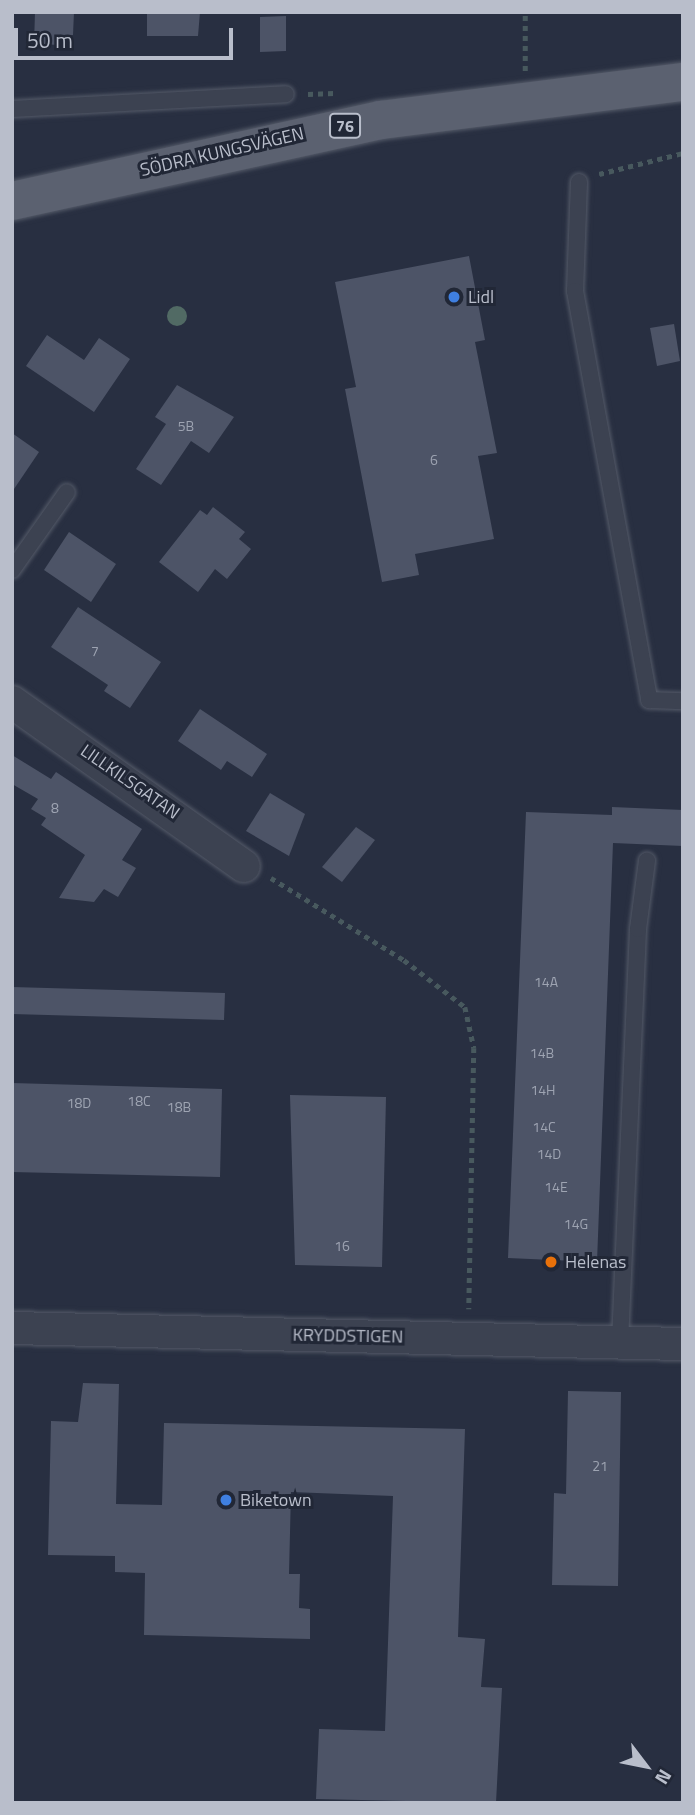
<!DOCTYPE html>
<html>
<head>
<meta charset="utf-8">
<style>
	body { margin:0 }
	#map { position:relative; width:695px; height:1815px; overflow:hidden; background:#282f41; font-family:"Titillium Web",sans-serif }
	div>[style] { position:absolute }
	.building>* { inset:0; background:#4d5467 }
	.path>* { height:4.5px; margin-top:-2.25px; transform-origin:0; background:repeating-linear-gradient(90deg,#48595e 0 5px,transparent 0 10px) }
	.roads { filter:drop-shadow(0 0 2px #545a68) drop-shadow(0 0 2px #545a68) }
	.service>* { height:16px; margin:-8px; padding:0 8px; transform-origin:8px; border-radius:8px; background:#3c4251 }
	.minor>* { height:32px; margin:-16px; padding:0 16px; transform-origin:16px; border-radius:16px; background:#3c4251 }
	.primary>* { height:38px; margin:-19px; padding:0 19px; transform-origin:19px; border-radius:19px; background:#5b6170 }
	.trees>* { width:20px; height:20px; margin:-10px; border-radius:50%; background:#516a64 }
	.dots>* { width:19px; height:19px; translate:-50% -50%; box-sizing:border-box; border:4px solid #212736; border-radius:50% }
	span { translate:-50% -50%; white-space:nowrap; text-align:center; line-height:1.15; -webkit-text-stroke:6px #212736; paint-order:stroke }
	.number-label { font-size:14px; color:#9ea4b2 }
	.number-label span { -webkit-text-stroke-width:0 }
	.shield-label span { padding:2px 5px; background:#212736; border:2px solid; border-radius:5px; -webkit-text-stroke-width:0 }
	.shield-label { font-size:16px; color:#b9becb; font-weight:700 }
	.street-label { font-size:18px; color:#b9becb }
	.poi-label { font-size:18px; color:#b9becb }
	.left { translate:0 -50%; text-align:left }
	.frame { position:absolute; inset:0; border:14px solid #b9becb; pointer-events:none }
	.north { position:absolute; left:611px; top:1731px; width:70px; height:70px; -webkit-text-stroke:5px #212736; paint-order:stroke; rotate:122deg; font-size:19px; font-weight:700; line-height:28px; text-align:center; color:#b9becb }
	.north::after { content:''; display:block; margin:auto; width:24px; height:32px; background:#b9becb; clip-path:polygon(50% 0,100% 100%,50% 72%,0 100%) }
	.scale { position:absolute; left:14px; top:28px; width:219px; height:32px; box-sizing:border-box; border:4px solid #b9becb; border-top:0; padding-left:9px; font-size:21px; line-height:24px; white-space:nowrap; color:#b9becb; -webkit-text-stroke:5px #212736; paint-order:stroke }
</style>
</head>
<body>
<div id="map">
	<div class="building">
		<i style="clip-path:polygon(35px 12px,74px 12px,73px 35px,61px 35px,62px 45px,34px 44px)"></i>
		<i style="clip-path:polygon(147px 12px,200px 12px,198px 36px,147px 36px)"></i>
		<i style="clip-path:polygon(286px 16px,286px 51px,260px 52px,260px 17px)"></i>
		<i style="clip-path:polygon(469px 256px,485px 340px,475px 342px,497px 453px,478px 456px,494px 539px,415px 554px,419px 575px,382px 582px,345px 389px,356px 387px,335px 282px)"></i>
		<i style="clip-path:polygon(674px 324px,680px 361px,657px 366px,650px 328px)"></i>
		<i style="clip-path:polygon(47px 335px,84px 360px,99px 338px,130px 359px,94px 412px,26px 366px)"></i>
		<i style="clip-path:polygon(177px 385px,234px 417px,209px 453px,191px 441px,161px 485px,136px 469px,166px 424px,155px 417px)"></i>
		<i style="clip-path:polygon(12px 433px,39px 452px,12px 492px)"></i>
		<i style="clip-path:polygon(213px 507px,245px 532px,239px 539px,251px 549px,227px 579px,215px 569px,198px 592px,159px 562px,200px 510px,207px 515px)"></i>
		<i style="clip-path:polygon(69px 532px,116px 564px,91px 602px,44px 570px)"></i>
		<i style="clip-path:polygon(78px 607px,161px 662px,130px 708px,104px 691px,108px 685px,51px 647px)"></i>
		<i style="clip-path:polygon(200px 709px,267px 754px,252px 777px,227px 761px,221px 770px,178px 741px)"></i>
		<i style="clip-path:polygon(12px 755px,51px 779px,56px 772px,142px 829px,122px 860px,136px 868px,118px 897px,104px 889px,94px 902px,59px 898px,85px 855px,41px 825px,46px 818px,31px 809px,38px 799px,12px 784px)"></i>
		<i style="clip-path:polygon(270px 793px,305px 814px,289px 856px,246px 831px)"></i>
		<i style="clip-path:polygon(612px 807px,683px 810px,683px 846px,613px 843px,597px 1262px,508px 1258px,526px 812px,612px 815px)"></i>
		<i style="clip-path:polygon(356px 827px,375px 840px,342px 882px,322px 867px)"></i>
		<i style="clip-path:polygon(12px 987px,225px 993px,224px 1020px,12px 1014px)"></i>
		<i style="clip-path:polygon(12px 1083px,222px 1089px,220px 1177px,12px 1172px)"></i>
		<i style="clip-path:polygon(290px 1095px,386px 1097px,382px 1267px,295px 1265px)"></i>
		<i style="clip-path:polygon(83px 1383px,119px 1384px,116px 1504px,162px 1505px,164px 1423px,465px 1429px,458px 1637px,485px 1639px,481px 1687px,502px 1688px,496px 1803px,316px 1799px,319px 1729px,385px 1731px,393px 1496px,291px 1492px,289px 1574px,300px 1574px,299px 1608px,310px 1609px,310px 1639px,144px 1635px,145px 1573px,115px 1572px,115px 1556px,48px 1555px,51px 1421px,78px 1422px)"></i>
		<i style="clip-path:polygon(568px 1391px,621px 1392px,618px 1586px,552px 1585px,554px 1493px,566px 1494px)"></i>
	</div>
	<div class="path">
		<i style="left:525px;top:71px;width:59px;rotate:-90deg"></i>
		<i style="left:308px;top:94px;width:26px;rotate:-2deg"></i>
		<i style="left:599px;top:174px;width:87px;rotate:-14deg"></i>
		<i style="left:271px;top:878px;width:156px;rotate:31.7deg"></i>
		<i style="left:404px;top:960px;width:77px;rotate:37.6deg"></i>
		<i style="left:465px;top:1007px;width:42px;rotate:77.6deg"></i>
		<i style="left:474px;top:1048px;width:261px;rotate:91.1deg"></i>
	</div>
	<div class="roads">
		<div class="service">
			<i style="left:12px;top:109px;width:274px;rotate:-3.1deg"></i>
			<i style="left:579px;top:182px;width:109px;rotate:92.1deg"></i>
			<i style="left:575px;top:291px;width:416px;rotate:79.7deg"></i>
			<i style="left:649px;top:700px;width:34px;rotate:2deg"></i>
			<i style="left:12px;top:570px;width:95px;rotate:-54.8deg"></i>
			<i style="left:620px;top:1342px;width:413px;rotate:-87.5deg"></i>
			<i style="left:638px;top:929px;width:69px;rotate:-82.5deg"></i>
		</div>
		<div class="minor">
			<i style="left:12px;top:702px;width:284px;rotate:35.3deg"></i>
			<i style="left:12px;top:1328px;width:671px;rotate:1.37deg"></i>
		</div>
		<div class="primary">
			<i style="left:12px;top:201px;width:378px;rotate:-12.4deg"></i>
			<i style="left:381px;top:120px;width:304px;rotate:-7.2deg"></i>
		</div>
	</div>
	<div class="trees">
		<i style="left:177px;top:316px"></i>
	</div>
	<div class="dots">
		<i style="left:454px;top:297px;background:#3f7fe0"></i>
		<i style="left:551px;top:1262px;background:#e8710a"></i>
		<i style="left:226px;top:1500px;background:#3f7fe0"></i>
	</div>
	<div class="number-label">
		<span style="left:186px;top:426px">5B</span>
		<span style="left:434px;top:460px">6</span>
		<span style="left:95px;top:651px">7</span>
		<span style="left:55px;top:808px">8</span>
		<span style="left:546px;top:982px">14A</span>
		<span style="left:542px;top:1053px">14B</span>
		<span style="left:543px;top:1090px">14H</span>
		<span style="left:139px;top:1101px">18C</span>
		<span style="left:79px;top:1103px">18D</span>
		<span style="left:179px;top:1107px">18B</span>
		<span style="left:544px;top:1127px">14C</span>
		<span style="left:549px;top:1154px">14D</span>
		<span style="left:556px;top:1187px">14E</span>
		<span style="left:576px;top:1224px">14G</span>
		<span style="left:342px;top:1246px">16</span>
		<span style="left:600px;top:1466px">21</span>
	</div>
	<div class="shield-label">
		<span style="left:345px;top:126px">76</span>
	</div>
	<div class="street-label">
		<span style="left:222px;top:152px;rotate:-13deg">SÖDRA KUNGSVÄGEN</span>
		<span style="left:130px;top:782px;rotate:35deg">LILLKILSGATAN</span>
		<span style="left:348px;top:1336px;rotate:1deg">KRYDDSTIGEN</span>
	</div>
	<div class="poi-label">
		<span class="left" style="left:468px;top:297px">Lidl</span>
		<span class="left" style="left:565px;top:1262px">Helenas</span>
		<span class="left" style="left:240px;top:1500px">Biketown</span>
	</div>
	<div class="frame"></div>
	<div class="north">N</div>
	<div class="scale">50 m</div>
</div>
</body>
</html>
